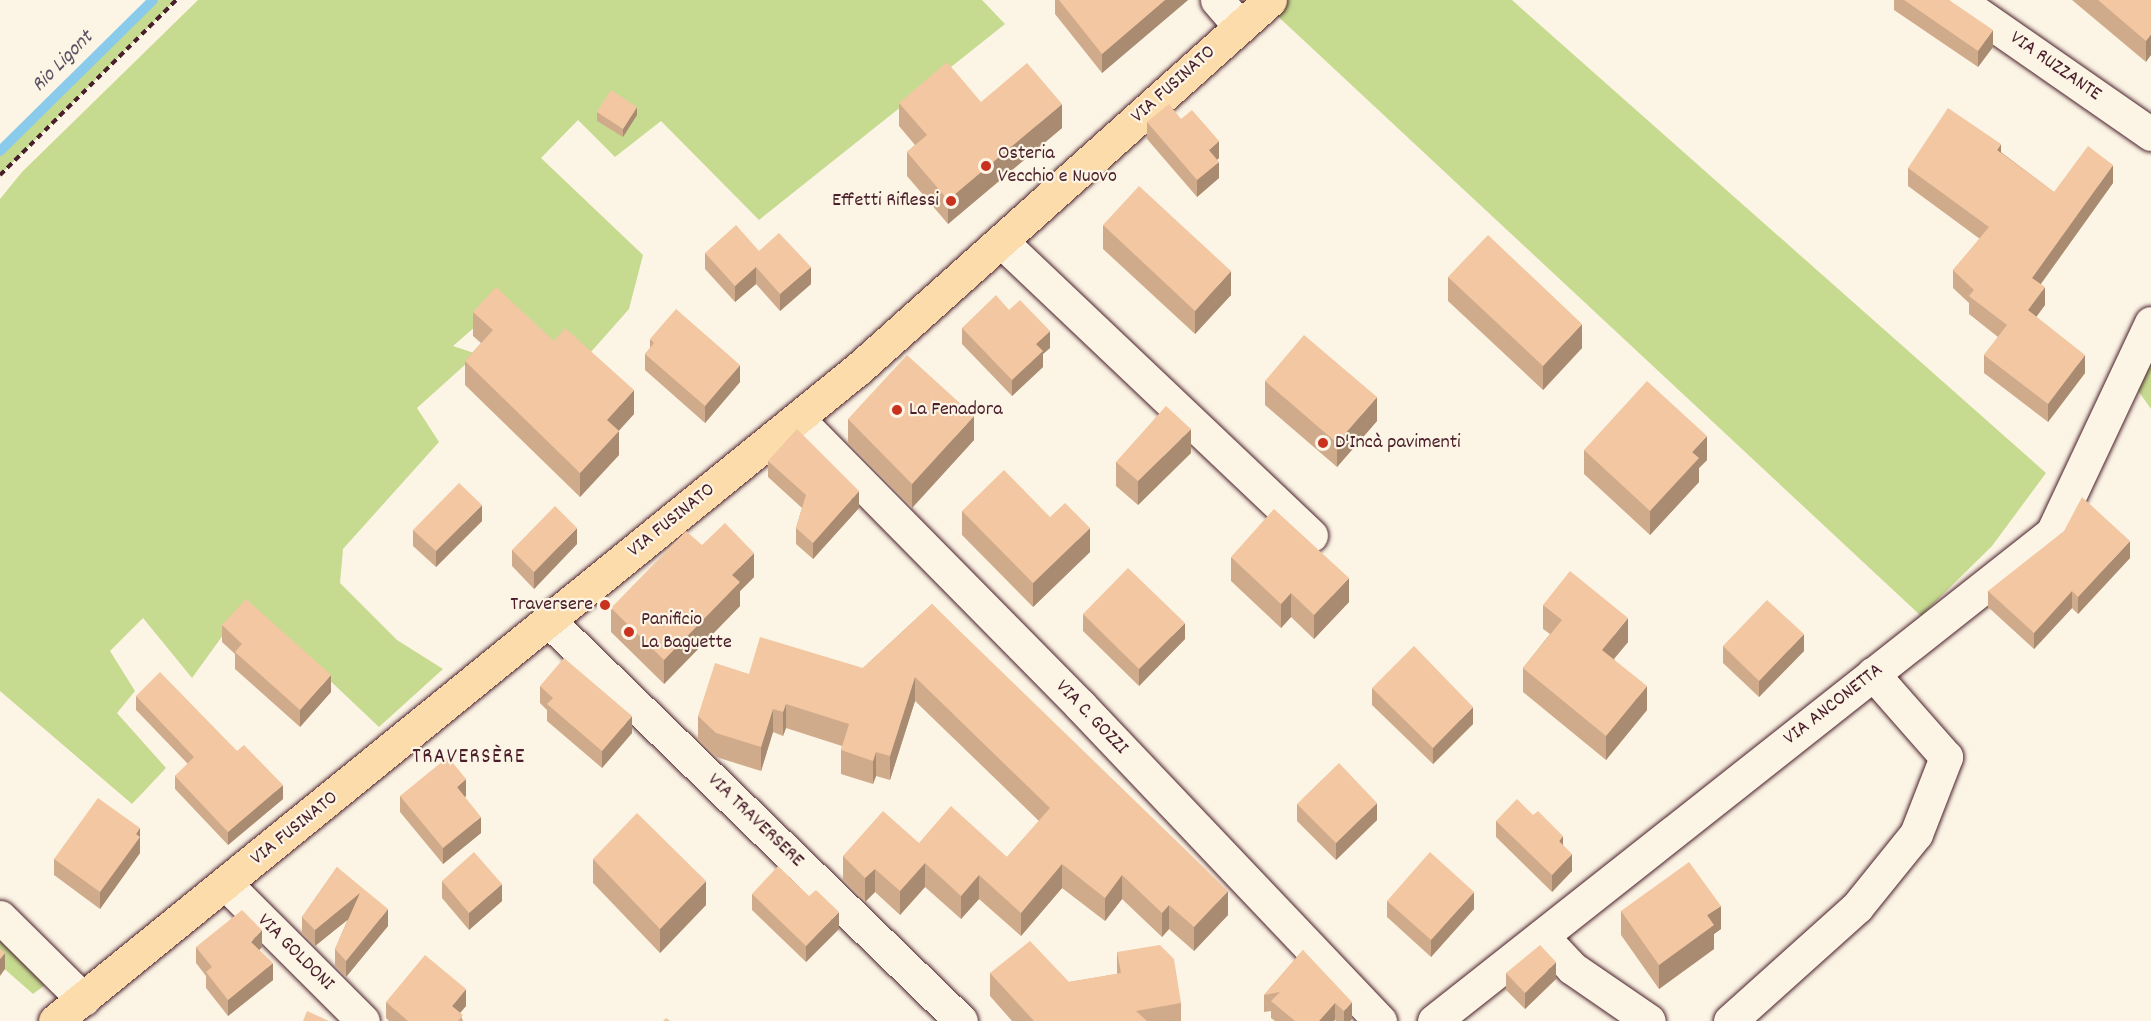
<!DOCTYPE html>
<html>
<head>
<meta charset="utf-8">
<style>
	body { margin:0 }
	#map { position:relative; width:2151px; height:1021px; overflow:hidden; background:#fcf5e5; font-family:Dekko,sans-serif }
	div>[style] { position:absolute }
	.green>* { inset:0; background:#c6db90 }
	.stream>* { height:10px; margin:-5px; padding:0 5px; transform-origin:5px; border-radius:5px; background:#8acaea }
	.path>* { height:4px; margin-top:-2px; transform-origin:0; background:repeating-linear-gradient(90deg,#4a1f2b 0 6px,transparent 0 10.5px) }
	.roads { filter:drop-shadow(0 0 2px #4a1f2b) drop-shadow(0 0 2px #4a1f2b) }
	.minor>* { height:33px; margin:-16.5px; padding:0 16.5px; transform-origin:16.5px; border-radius:16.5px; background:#fcf5e5 }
	.major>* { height:33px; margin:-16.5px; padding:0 16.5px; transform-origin:16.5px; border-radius:16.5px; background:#fddcac }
	.wall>* { inset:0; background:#d0ab8b }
	.shaded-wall>* { inset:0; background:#a98b71 }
	.building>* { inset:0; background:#f2c7a2 }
	.dots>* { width:16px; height:16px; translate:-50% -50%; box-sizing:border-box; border:3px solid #fcf5e5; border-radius:50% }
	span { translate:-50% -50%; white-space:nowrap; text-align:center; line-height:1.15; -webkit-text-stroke:4.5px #fcf5e5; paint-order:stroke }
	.street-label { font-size:20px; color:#4a1f2b }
	.poi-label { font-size:20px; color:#4a1f2b }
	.left { translate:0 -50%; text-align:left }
	.right { translate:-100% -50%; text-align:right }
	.water-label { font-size:21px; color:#5d5264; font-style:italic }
	.neighbourhood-label { font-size:21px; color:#4a1f2b; letter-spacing:1.5px }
</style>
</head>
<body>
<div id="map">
	<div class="green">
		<i style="clip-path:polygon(159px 0,176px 0,0 175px,0 152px)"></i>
		<i style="clip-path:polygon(198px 0,982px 0,1005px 24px,759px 220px,661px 121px,615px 157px,578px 120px,541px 158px,643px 255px,629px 309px,583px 361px,499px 306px,453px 346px,477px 354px,417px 408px,439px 442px,343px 549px,340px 583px,397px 640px,443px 669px,379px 727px,247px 602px,192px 678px,143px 618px,110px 651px,135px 691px,117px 713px,166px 768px,132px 804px,0 691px,0 199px,22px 172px)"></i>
		<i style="clip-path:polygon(1277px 0,1512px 0,2046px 473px,1992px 546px,1921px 616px,1269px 8px)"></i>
		<i style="clip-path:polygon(2151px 323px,2151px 409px,2127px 375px)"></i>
		<i style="clip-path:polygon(0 940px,45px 985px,33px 994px,0 965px)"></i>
	</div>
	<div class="stream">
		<i style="left:0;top:151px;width:215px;rotate:-44.6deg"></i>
	</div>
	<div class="path">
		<i style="left:0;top:175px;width:248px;rotate:-44.8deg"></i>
	</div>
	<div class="roads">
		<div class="minor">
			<i style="left:1217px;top:0;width:35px;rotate:49deg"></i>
			<i style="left:1958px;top:0;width:235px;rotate:34.8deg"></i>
			<i style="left:1002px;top:242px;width:426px;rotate:43.5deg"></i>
			<i style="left:798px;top:419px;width:402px;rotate:45.4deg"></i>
			<i style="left:1080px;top:705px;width:436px;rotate:46.5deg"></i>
			<i style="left:549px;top:621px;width:574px;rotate:44.15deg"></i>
			<i style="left:227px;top:885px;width:192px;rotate:45deg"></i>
			<i style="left:0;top:917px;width:117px;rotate:44.7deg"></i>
			<i style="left:1542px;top:936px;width:44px;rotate:46.8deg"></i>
			<i style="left:1572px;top:968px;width:93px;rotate:34.5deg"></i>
			<i style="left:1434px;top:1021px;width:787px;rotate:-38.3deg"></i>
			<i style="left:2052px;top:533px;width:232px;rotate:-64.8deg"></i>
			<i style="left:1730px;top:1021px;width:171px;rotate:-41.9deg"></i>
			<i style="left:1857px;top:907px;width:94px;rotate:-51.1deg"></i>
			<i style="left:1916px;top:834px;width:83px;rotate:-68.7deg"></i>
			<i style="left:1946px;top:757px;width:111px;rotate:-131.3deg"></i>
		</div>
		<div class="major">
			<i style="left:55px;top:1021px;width:1034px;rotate:-39.08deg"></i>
			<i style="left:858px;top:369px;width:553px;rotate:-41.85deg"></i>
		</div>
	</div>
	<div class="wall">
		<i style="clip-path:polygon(1055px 0,1188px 0,1102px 73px,1055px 14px)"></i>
		<i style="clip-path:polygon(1894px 0,1949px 0,1993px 47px,1978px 67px,1894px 10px)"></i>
		<i style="clip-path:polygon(2072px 0,2151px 0,2146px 62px)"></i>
		<i style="clip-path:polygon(899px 103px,1062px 128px,948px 224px,907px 176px,907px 152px,915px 145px,899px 126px)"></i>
		<i style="clip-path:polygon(597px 112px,637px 115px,623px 137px,597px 121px)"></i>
		<i style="clip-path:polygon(1181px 119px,1219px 158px,1217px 160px,1219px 178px,1197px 197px,1147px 139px,1147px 122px)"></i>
		<i style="clip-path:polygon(2001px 152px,2054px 192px,2113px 183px,2041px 284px,2045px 305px,2036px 317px,2085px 373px,2048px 422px,1984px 373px,1984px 355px,1998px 337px,1969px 314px,1969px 303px,1953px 288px,1953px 270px,1980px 239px,1908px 186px,1908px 168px)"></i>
		<i style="clip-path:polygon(1103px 225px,1231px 295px,1195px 334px,1103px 249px)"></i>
		<i style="clip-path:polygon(759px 251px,811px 284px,780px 311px,756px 284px,735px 302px,705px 269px,705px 253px)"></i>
		<i style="clip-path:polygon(1448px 277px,1582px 348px,1543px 390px,1448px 301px)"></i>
		<i style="clip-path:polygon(1009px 310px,1050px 348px,1043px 354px,1043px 367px,1012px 396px,962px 344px,962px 328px)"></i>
		<i style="clip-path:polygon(473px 312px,634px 414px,618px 431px,619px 455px,580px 497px,465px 385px,465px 361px,481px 343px,473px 336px)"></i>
		<i style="clip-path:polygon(650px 339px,740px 382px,705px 423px,645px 370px,645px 354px,650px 348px)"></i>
		<i style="clip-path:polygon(1265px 381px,1377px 421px,1337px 467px,1265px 405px)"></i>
		<i style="clip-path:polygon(848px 419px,974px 440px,912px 508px,848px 443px)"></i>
		<i style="clip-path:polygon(1584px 450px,1707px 460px,1699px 468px,1699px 482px,1650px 535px,1584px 474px)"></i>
		<i style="clip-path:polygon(1191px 453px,1138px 505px,1116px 486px,1116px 462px)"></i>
		<i style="clip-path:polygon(768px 461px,859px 508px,813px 559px,796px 544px,796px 528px,802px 508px,768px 477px)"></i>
		<i style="clip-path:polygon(962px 511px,1050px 517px,1090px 552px,1033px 607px,962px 535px)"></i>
		<i style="clip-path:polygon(482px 521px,436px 567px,413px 546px,413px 530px)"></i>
		<i style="clip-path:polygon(577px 544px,534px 589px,512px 566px,512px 550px)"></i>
		<i style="clip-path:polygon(702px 545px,754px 577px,740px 591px,740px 606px,664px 684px,611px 632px,611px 608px)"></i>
		<i style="clip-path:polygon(1231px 557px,1349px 602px,1314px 639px,1291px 617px,1281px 628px,1231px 581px)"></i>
		<i style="clip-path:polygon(2130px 558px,2078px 614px,2072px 608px,2034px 649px,1988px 607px,1988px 591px)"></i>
		<i style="clip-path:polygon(932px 604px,1228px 915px,1194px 951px,1169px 929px,1162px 937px,1122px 899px,1105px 921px,1062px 888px,1021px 936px,979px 899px,961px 919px,925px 887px,900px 915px,875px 892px,865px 902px,843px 880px,843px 856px,919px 843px,1007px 857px,1039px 821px,915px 701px,890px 780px,876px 776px,873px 784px,841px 774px,841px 750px,842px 746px,786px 728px,783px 736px,773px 732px,761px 771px,716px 757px,698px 740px,698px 716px,749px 674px,863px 668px)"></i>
		<i style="clip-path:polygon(1543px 605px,1628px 642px,1614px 659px,1647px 710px,1606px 760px,1523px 692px,1523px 668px,1550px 634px,1543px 629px)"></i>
		<i style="clip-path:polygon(1083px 614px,1185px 639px,1139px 686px,1083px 631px)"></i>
		<i style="clip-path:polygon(222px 625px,331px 692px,300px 727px,235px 669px,235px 654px,222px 642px)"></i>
		<i style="clip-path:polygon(1723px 646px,1804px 651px,1759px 697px,1723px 663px)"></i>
		<i style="clip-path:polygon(540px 686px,632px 733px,602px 768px,547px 721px,547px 710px,540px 703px)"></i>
		<i style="clip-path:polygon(1372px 688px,1473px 724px,1433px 764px,1372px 705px)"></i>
		<i style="clip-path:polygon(136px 696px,237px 751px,283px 799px,228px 845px,175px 789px,175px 776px,188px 764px,136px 710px)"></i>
		<i style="clip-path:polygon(400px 796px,466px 796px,465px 797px,481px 833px,443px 864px,400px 812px)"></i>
		<i style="clip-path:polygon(1297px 804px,1377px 820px,1336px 860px,1297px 821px)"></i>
		<i style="clip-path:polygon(1533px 815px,1563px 845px,1572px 871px,1552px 892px,1496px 837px,1496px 821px)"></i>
		<i style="clip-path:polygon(140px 828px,140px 853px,100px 909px,54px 875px,54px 859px)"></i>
		<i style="clip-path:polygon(593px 859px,706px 905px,660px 953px,593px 883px)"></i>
		<i style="clip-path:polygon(337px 867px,388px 926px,346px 977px,335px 966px,335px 949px,348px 919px,315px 946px,302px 934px,302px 917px)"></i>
		<i style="clip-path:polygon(442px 881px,502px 901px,469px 930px,442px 898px)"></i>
		<i style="clip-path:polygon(752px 894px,839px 929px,806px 962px,752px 910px)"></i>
		<i style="clip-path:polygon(1387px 901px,1474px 909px,1431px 957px,1387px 917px)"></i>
		<i style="clip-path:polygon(1621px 911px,1721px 929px,1714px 934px,1714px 949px,1659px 989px,1621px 935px)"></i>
		<i style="clip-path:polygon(196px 947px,262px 947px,259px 950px,273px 980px,228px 1016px,206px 988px,206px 976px,196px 963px)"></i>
		<i style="clip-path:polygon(1303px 950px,1352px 1019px,1350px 1021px,1336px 1021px,1335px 1020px,1333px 1021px,1275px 1021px,1271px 1018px,1271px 1011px,1264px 1012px,1264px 995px)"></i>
		<i style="clip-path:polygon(1117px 952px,1181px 1003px,1181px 1021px,1012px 1021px,990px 996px,990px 973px,1069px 982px,1117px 974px)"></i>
		<i style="clip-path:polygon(1506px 973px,1556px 979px,1525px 1009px,1506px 990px)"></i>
		<i style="clip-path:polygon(386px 1002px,466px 1006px,460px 1013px,463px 1021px,389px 1021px,386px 1018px)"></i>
	</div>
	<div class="shaded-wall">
		<i style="clip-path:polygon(1165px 0,1188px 0,1102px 73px,1102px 54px)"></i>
		<i style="clip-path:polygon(1993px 30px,1993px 47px,1978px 67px,1978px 51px)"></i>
		<i style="clip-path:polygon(2151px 34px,2151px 55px,2146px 62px,2146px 41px)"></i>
		<i style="clip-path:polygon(1062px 104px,1062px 128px,948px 224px,948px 200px)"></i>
		<i style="clip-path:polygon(637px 107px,637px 115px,623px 137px,623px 129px)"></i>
		<i style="clip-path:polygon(1219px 141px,1219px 158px,1209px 167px,1209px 150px)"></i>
		<i style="clip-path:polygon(2001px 144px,2001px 162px,1997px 150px)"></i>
		<i style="clip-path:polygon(1219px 162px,1219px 178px,1197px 197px,1197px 180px)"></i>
		<i style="clip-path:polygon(2113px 165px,2113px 183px,2032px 296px,2032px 278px)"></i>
		<i style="clip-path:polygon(756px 267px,756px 284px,735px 302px,735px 286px)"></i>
		<i style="clip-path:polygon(811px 267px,811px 284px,780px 311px,780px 294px)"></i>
		<i style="clip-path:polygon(1231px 271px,1231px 295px,1195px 334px,1195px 311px)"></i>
		<i style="clip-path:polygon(2045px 287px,2045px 305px,2028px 328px,2028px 310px)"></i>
		<i style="clip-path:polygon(1582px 324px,1582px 348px,1543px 390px,1543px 366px)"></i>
		<i style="clip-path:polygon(1050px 331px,1050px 348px,1043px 354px,1043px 367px,1012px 396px,1012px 380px,1036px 344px)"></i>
		<i style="clip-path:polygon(2085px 355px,2085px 373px,2048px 422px,2048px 404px)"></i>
		<i style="clip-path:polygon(740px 365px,740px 382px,705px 423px,705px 406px)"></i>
		<i style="clip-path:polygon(634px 390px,634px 414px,607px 444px,607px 420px)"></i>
		<i style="clip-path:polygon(1377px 397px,1377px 421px,1337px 467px,1337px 443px)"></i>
		<i style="clip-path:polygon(974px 416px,974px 440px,912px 508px,912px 484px)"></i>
		<i style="clip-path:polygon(1191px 429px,1191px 453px,1138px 505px,1138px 481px)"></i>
		<i style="clip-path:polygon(619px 431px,619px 455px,580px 497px,580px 473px)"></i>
		<i style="clip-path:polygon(1707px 436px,1707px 460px,1699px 468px,1699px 482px,1650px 535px,1650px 511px,1692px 452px)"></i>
		<i style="clip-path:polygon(859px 491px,859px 508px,813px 559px,813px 543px)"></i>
		<i style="clip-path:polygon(482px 505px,482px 521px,436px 567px,436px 551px)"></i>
		<i style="clip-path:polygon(577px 528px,577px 544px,534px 589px,534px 572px)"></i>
		<i style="clip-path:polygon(1090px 528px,1090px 552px,1033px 607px,1033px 583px)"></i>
		<i style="clip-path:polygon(2130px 541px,2130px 558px,2078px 614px,2078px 597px)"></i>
		<i style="clip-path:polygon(754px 553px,754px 577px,740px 591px,740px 606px,664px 684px,664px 660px,732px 575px)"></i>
		<i style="clip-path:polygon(1349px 578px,1349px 602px,1314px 639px,1314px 615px)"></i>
		<i style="clip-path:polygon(2072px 591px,2072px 608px,2034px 649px,2034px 633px)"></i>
		<i style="clip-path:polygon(1291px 593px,1291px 617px,1281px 628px,1281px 604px)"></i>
		<i style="clip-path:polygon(1628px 618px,1628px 642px,1602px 673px,1602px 650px)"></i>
		<i style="clip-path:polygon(1185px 623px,1185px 639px,1139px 686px,1139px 669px)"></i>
		<i style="clip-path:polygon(1804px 634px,1804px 651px,1759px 697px,1759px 681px)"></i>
		<i style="clip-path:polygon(331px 675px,331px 692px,300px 727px,300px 710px)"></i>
		<i style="clip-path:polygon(915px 677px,915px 701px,890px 780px,890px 756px)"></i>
		<i style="clip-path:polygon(1647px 686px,1647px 710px,1606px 760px,1606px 736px)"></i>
		<i style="clip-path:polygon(786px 704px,786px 728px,783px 736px,783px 712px)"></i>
		<i style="clip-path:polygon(1473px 707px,1473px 724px,1433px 764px,1433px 748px)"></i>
		<i style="clip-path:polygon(773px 709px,773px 732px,761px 771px,761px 747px)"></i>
		<i style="clip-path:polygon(632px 716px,632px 733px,602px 768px,602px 751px)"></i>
		<i style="clip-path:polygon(876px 752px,876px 776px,873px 784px,873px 761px)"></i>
		<i style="clip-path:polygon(466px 779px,466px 796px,457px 803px,457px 787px)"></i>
		<i style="clip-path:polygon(283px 785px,283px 799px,228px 845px,228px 832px)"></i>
		<i style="clip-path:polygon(1377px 803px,1377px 820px,1336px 860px,1336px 843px)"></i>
		<i style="clip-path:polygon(481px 817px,481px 833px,443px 864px,443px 848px)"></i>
		<i style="clip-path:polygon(140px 828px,140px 853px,100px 909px,100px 892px)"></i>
		<i style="clip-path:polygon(1563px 836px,1563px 853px,1559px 841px)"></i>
		<i style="clip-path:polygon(1572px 854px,1572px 871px,1552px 892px,1552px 875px)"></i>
		<i style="clip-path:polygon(925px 863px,925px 887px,900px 915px,900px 891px)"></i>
		<i style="clip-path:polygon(1062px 864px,1062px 888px,1021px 936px,1021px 913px)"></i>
		<i style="clip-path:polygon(875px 869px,875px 892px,865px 902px,865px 878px)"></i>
		<i style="clip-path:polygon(979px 875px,979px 899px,961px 919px,961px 896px)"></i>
		<i style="clip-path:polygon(1122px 875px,1122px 899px,1105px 921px,1105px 898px)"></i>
		<i style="clip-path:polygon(706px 881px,706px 905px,660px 953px,660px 929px)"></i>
		<i style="clip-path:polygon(502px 884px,502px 901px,469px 930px,469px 913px)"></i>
		<i style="clip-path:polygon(1228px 891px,1228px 915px,1194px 951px,1194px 927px)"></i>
		<i style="clip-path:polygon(1474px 892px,1474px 909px,1431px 957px,1431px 940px)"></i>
		<i style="clip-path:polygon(360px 893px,360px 910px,315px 946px,315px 930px)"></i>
		<i style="clip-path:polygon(1169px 905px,1169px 929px,1162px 937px,1162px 913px)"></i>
		<i style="clip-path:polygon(1721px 906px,1721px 929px,1714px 934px,1714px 949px,1659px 989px,1659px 965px,1707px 915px)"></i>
		<i style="clip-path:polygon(388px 909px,388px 926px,346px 977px,346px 961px)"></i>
		<i style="clip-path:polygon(839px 912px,839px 929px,806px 962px,806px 946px)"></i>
		<i style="clip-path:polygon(262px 930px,262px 947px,251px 959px,251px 942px)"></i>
		<i style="clip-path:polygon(5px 953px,5px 969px,0 976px,0 959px)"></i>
		<i style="clip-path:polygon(1556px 962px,1556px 979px,1525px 1009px,1525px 993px)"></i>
		<i style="clip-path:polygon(273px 963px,273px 980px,228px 1016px,228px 1000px)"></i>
		<i style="clip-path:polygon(466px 989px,466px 1006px,453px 1021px,452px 1006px)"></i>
		<i style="clip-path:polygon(1352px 1002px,1352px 1019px,1350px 1021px,1344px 1021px,1344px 1011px)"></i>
		<i style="clip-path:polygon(1335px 1003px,1335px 1020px,1333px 1021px,1319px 1021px)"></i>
	</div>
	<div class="building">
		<i style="clip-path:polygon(1059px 0,1165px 0,1102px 54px)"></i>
		<i style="clip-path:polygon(1904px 0,1949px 0,1993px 30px,1978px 51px)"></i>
		<i style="clip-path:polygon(2098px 0,2151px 0,2151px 34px,2146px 41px)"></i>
		<i style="clip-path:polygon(947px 62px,981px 102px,1027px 63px,1062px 104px,948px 200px,907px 152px,927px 135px,899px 103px)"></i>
		<i style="clip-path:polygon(611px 90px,637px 107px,623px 129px,597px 112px)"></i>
		<i style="clip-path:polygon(1169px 104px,1181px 119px,1192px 110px,1219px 141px,1209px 150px,1219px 162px,1197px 180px,1147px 122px)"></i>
		<i style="clip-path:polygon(1948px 108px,2001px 144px,1997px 150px,2054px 192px,2088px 146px,2113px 165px,2032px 278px,2045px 287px,2028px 310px,2085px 355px,2048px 404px,1984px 355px,2007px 325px,1969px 296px,1974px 290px,1953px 270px,1989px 227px,1908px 168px)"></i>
		<i style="clip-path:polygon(1139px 186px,1231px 271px,1195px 311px,1103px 225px)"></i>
		<i style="clip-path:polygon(736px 225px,759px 251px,779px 233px,811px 267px,780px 294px,756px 267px,735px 286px,705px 253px)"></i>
		<i style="clip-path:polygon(1488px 235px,1582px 324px,1543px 366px,1448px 277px)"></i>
		<i style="clip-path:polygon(496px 287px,554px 341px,565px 328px,634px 390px,607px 420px,619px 431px,580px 473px,465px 361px,493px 330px,473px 312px)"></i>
		<i style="clip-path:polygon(996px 295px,1009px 310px,1020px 300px,1050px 331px,1036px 344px,1043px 351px,1012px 380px,962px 328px)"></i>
		<i style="clip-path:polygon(676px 309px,740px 365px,705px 406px,645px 354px,654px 343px,650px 339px)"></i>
		<i style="clip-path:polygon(1304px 335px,1377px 397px,1337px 443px,1265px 381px)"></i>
		<i style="clip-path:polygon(907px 355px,974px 416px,912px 484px,848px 419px)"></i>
		<i style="clip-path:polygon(1647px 381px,1707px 436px,1692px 452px,1699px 458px,1650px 511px,1584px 450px)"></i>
		<i style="clip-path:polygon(1166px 406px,1191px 429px,1138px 481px,1116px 462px)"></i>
		<i style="clip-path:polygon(797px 429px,859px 491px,813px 543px,796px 528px,806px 495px,768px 461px)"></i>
		<i style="clip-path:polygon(1004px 470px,1050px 517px,1065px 503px,1090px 528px,1033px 583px,962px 511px)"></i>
		<i style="clip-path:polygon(459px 483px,482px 505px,436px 551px,413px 530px)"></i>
		<i style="clip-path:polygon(2082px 497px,2130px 541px,2078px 597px,2072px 591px,2034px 633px,1988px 591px,2064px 531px)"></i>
		<i style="clip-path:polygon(555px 506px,577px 528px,534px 572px,512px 550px)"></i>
		<i style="clip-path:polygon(1274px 509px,1349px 578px,1314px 615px,1291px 593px,1281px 604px,1231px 557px)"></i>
		<i style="clip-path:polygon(725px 523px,754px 553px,732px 575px,740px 582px,664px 660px,611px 608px,686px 531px,702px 545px)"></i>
		<i style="clip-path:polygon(1128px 568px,1185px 623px,1139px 669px,1083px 614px)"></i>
		<i style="clip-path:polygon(1570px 571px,1628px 618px,1602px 650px,1647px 686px,1606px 736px,1523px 668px,1562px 620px,1543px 605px)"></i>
		<i style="clip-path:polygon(246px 599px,331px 675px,300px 710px,235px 652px,242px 644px,222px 625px)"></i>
		<i style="clip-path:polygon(1767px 600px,1804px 634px,1759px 681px,1723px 646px)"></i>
		<i style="clip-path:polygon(932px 604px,1228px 891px,1194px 927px,1169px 905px,1162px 913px,1122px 875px,1105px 898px,1062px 864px,1021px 913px,979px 875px,961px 896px,925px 863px,900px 891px,875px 869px,865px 878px,843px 856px,883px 811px,919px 843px,951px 806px,1007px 857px,1050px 808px,915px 677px,890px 756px,876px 752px,873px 761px,841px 750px,849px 724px,786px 704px,783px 712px,773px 709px,761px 747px,716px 733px,698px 716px,715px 663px,749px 674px,760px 637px,863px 668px)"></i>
		<i style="clip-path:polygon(1414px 646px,1473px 707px,1433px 748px,1372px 688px)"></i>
		<i style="clip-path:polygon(564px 658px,632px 716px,602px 751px,547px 704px,553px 698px,540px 686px)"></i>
		<i style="clip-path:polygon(160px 672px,237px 751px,244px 745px,283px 785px,228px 832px,175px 776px,194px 757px,136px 696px)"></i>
		<i style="clip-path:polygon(448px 757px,466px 779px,457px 787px,481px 817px,443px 848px,400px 796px)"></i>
		<i style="clip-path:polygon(1339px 763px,1377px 803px,1336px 843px,1297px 804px)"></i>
		<i style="clip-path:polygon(98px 798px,140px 828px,136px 834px,140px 837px,100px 892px,54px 859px)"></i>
		<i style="clip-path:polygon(1517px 799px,1533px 815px,1538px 811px,1563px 836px,1559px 841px,1572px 854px,1552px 875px,1496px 821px)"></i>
		<i style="clip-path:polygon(637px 813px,706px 881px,660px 929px,593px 859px)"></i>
		<i style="clip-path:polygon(474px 852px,502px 884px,469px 913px,442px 881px)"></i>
		<i style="clip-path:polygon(1430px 852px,1474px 892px,1431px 940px,1387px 901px)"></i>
		<i style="clip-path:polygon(1689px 862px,1721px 906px,1707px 915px,1714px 925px,1659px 965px,1621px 911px)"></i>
		<i style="clip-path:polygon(778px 866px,809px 896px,816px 890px,839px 912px,806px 946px,752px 894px)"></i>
		<i style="clip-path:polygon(337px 867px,388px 909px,346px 961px,335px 949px,360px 893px,315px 930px,302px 917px)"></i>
		<i style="clip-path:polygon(242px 910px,262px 930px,251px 942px,273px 963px,228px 1000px,206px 972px,212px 967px,196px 947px)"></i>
		<i style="clip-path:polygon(1030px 941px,1069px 982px,1121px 973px,1117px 952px,1160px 945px,1174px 959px,1181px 1003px,1136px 1011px,1147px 1021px,1034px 1021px,990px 973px)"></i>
		<i style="clip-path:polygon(1540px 945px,1556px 962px,1525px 993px,1506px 973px)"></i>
		<i style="clip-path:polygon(0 949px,5px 953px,0 959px)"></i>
		<i style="clip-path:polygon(1303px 950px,1352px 1002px,1344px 1011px,1335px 1003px,1319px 1021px,1295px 1021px,1271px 1001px,1280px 992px,1264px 995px)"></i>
		<i style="clip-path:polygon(425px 955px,466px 989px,452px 1006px,463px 1015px,458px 1021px,408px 1021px,386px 1002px)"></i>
		<i style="clip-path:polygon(307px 1011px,329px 1021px,303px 1021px)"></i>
		<i style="clip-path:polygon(666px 1018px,670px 1021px,663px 1021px)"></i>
	</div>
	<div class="dots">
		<i style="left:986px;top:166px;background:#c8321e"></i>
		<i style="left:951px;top:201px;background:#c8321e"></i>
		<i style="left:897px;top:410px;background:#c8321e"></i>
		<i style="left:1323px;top:443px;background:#c8321e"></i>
		<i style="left:605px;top:605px;background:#c8321e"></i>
		<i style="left:629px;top:632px;background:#c8321e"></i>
	</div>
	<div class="street-label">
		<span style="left:2055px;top:67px;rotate:35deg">VIA RUZZANTE</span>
		<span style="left:1174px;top:85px;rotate:-42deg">VIA FUSINATO</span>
		<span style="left:672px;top:521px;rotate:-39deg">VIA FUSINATO</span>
		<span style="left:1834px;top:705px;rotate:-38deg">VIA ANCONETTA</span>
		<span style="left:1091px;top:718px;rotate:46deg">VIA C. GOZZI</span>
		<span style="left:755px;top:821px;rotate:44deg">VIA TRAVERSERE</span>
		<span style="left:295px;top:829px;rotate:-39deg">VIA FUSINATO</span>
		<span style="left:295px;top:953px;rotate:45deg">VIA GOLDONI</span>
	</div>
	<div class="poi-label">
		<span class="left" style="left:998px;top:166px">Osteria<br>Vecchio e Nuovo</span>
		<span class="right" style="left:939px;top:201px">Effetti Riflessi</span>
		<span class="left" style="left:909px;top:410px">La Fenadora</span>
		<span class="left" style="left:1335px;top:443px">D'Incà pavimenti</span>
		<span class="right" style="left:593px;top:605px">Traversere</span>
		<span class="left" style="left:641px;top:632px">Panificio<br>La Baguette</span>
	</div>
	<div class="water-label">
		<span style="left:63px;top:62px;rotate:-45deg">Rio Ligont</span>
	</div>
	<div class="neighbourhood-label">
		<span style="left:469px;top:758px">TRAVERSÈRE</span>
	</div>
</div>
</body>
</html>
